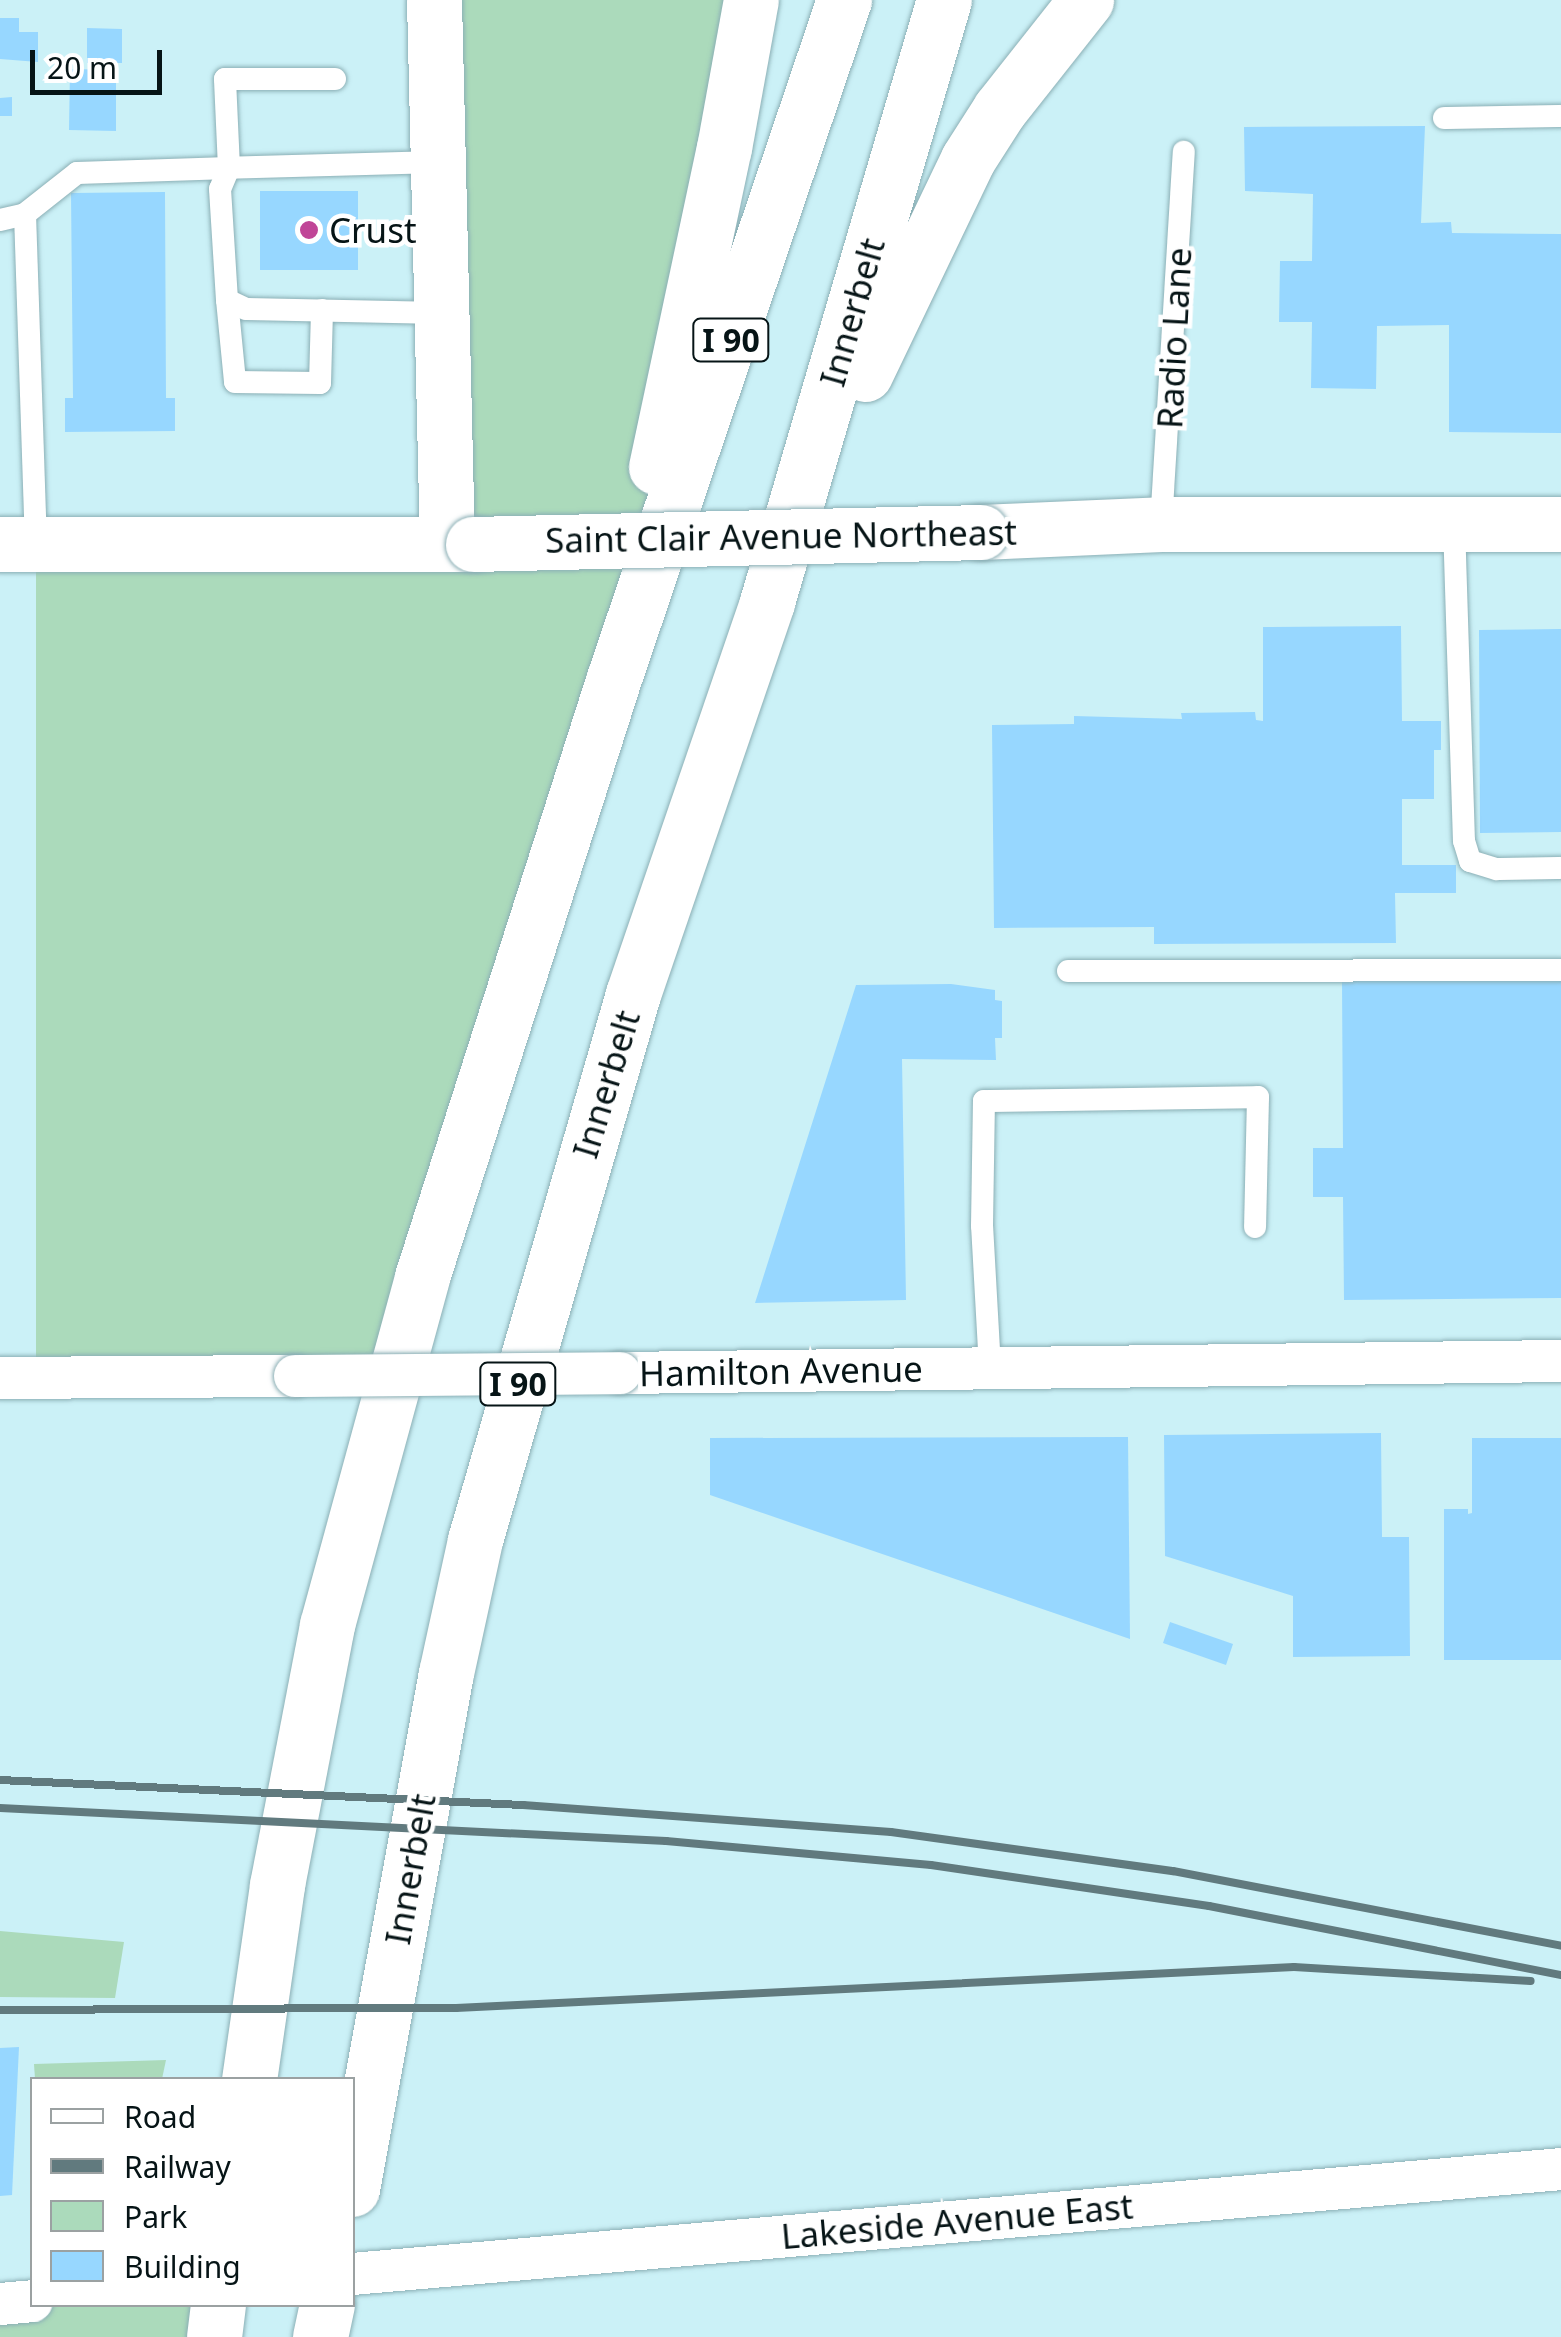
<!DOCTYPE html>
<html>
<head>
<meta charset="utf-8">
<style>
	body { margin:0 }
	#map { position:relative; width:1561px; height:2337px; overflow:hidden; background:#cbf1f7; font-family:"Noto Sans",sans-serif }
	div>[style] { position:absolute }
	.green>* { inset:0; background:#abdabb }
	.building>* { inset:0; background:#97d7ff }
	.roads { filter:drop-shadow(0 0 2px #8bafb5) drop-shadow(0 0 2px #8bafb5) }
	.service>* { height:22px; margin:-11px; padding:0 11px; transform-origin:11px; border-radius:11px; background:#fff }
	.minor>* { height:42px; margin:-21px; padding:0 21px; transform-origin:21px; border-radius:21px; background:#fff }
	.secondary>* { height:55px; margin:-27.5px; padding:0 27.5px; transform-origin:27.5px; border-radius:27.5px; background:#fff }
	.motorway>* { height:55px; margin:-27.5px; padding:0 27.5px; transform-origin:27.5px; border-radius:27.5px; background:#fff }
	.rail>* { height:8px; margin:-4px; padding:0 4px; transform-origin:4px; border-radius:4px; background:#617a7e }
	.bridges { filter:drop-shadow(0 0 2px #8bafb5) drop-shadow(0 0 2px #8bafb5) }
	.minor-bridge>* { height:42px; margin:-21px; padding:0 21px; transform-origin:21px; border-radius:21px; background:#fff }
	.secondary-bridge>* { height:55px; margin:-27.5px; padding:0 27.5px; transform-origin:27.5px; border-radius:27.5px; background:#fff }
	.dots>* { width:28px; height:28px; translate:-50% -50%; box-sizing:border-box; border:5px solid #fff; border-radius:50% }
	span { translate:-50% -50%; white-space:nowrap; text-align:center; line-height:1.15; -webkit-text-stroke:9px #fff; paint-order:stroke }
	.shield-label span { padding:2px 8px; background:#fff; border:2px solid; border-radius:8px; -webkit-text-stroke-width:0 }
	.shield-label { font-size:32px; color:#061416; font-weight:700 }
	.poi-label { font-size:35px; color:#061416 }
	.left { translate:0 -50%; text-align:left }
	.street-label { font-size:35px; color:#061416 }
	.legend { position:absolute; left:30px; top:2077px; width:325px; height:230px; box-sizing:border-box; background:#fff; border:2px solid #9ba1a2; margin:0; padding:12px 18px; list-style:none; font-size:30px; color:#061416 }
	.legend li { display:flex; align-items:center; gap:20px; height:50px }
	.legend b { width:50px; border:2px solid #9ba1a2 }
	.scale { position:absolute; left:30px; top:50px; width:132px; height:45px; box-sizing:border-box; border:5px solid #061416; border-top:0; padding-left:12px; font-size:30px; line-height:35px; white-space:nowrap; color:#061416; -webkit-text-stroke:8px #fff; paint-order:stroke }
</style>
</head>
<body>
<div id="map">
	<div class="green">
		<i style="clip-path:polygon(434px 0,751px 0,614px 678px,397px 1375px,36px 1378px,36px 544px,447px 543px)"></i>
		<i style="clip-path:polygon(0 1931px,124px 1942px,115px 1998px,0 1997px)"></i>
		<i style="clip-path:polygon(166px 2060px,162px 2079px,35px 2079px,34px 2064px)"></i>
		<i style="clip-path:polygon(0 2304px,207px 2305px,206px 2337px,0 2337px)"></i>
	</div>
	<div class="building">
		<i style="clip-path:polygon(0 18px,19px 18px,19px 32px,38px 32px,38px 62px,0 59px)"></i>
		<i style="clip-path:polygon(87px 28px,122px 29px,122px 63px,87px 63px)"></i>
		<i style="clip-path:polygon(70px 69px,116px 70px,116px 131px,69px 130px)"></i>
		<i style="clip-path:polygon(12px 97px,12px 116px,0 116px,0 98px)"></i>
		<i style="clip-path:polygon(1425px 126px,1421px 223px,1451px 222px,1452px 233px,1561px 234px,1561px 433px,1449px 432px,1449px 325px,1377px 326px,1376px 389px,1311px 388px,1312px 322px,1279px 322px,1280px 261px,1312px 261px,1313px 194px,1245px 191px,1244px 127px)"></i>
		<i style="clip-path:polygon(260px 191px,358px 191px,358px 270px,260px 270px)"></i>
		<i style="clip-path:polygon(165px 192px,166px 398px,175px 398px,175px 431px,65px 432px,65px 398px,73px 398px,71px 193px)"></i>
		<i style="clip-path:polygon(1401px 626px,1402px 721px,1441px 721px,1441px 750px,1434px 750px,1434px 799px,1402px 799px,1402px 865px,1456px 865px,1456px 893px,1395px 893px,1396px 943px,1154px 944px,1154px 927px,994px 928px,992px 725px,1074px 724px,1074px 716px,1182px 719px,1181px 713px,1255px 712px,1256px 720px,1263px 721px,1263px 627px)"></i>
		<i style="clip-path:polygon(1561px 629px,1561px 832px,1480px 833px,1479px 630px)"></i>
		<i style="clip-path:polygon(1561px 972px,1561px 1298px,1344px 1300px,1343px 1197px,1313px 1197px,1313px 1148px,1343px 1148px,1342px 981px)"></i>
		<i style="clip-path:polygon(951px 984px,995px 990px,995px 1000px,1002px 1001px,1002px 1038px,995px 1038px,996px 1060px,902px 1059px,906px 1300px,755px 1303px,856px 985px)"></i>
		<i style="clip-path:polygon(1381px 1433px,1382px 1537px,1409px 1537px,1410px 1656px,1293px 1657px,1293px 1596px,1165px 1556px,1164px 1435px)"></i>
		<i style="clip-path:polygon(1128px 1437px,1130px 1639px,710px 1495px,710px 1438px)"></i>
		<i style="clip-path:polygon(1472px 1438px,1561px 1438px,1561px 1660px,1444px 1660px,1444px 1509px,1468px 1509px,1468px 1514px,1472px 1513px)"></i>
		<i style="clip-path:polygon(1170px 1622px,1233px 1644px,1226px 1665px,1163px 1643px)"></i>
		<i style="clip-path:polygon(19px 2047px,12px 2195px,0 2196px,0 2048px)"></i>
	</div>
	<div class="roads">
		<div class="service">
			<i style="left:1444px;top:118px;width:117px;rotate:-1deg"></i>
			<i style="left:438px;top:162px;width:209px;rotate:178.4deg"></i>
			<i style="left:229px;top:168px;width:23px;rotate:113deg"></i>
			<i style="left:220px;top:189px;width:111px;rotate:86.4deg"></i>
			<i style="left:227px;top:300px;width:21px;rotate:25deg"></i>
			<i style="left:246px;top:309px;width:196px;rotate:1.2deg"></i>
			<i style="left:25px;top:214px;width:330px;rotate:88.1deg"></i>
			<i style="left:0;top:220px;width:26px;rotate:-13deg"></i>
			<i style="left:25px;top:214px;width:66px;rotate:-38.3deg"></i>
			<i style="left:77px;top:173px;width:152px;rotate:-1.9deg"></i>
			<i style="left:229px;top:168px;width:89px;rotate:-92.6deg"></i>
			<i style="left:225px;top:79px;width:110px"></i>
			<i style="left:227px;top:300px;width:82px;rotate:84.4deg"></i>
			<i style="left:235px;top:382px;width:85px;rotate:0.7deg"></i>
			<i style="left:320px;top:383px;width:73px;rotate:-88.4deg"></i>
			<i style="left:1161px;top:524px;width:373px;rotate:-86.5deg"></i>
			<i style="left:1454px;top:524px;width:317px;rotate:88.2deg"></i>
			<i style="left:1464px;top:841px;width:21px;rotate:73deg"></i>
			<i style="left:1470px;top:861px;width:28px;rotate:17deg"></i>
			<i style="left:1497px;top:869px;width:64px;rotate:-0.9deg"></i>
			<i style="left:1068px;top:971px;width:493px;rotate:-0.1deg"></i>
			<i style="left:990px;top:1368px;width:142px;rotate:-93.2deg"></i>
			<i style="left:982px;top:1226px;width:125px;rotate:-89.1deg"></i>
			<i style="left:984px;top:1101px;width:274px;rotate:-0.8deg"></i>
			<i style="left:1258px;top:1097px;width:130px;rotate:91.3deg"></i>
		</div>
		<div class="minor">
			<i style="left:620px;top:1373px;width:941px;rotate:-0.73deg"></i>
			<i style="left:0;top:1378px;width:295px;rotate:-0.4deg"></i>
			<i style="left:352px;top:2274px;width:1214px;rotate:-4.96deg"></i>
			<i style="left:0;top:2304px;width:32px;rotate:-5deg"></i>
		</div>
		<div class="secondary">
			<i style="left:434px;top:0;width:544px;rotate:88.63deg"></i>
			<i style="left:981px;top:532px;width:180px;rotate:-2.5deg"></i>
			<i style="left:1161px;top:524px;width:400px"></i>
			<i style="left:0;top:544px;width:473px"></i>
		</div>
		<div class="motorway">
			<i style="left:865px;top:374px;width:238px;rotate:-64.4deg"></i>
			<i style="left:968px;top:159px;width:59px;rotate:-57.4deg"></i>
			<i style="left:1000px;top:109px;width:139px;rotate:-51.7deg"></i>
			<i style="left:656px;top:467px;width:326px;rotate:-78deg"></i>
			<i style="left:724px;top:148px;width:150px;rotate:-79.7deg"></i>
			<i style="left:249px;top:2080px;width:197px;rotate:-81.8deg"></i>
			<i style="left:277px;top:1885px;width:265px;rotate:-79.1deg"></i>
			<i style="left:327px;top:1625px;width:361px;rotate:-74.7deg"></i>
			<i style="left:422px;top:1277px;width:629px;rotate:-72.23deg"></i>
			<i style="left:614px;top:678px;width:716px;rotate:-71.26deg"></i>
			<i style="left:352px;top:2189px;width:524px;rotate:-79.68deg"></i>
			<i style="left:446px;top:1673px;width:136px;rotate:-77.7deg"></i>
			<i style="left:475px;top:1540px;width:568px;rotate:-73.86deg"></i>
			<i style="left:633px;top:994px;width:414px;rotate:-71.1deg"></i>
			<i style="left:767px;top:602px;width:627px;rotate:-73.62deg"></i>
			<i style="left:214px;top:2337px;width:33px;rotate:-83deg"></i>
			<i style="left:320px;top:2337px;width:34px;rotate:-78deg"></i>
		</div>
	</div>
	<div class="rail">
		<i style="left:0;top:1780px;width:524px;rotate:2.74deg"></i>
		<i style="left:523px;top:1805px;width:369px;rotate:4.2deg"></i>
		<i style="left:891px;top:1832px;width:285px;rotate:7.9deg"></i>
		<i style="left:1173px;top:1871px;width:395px;rotate:10.9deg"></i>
		<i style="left:0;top:1808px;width:667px;rotate:2.84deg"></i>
		<i style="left:666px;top:1841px;width:266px;rotate:5.2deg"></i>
		<i style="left:931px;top:1865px;width:281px;rotate:8.4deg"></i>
		<i style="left:1209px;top:1906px;width:359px;rotate:11.1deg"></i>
		<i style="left:0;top:2010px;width:456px;rotate:-0.3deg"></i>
		<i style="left:456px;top:2008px;width:839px;rotate:-2.8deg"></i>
		<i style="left:1294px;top:1967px;width:237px;rotate:3.4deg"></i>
	</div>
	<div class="bridges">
		<div class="minor-bridge">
			<i style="left:295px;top:1376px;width:325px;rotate:-0.5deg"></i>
		</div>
		<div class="secondary-bridge">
			<i style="left:473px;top:544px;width:508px;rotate:-1.35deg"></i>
		</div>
	</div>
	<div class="dots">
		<i style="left:309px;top:230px;background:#c04597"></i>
	</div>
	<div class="shield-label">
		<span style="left:731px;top:340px">I 90</span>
		<span style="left:518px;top:1384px">I 90</span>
	</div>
	<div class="poi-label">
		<span class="left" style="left:329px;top:230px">Crust</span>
	</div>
	<div class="street-label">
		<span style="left:852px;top:312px;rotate:-74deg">Innerbelt</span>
		<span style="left:1174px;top:338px;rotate:-87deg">Radio Lane</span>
		<span style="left:781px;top:536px;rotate:-1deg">Saint Clair Avenue Northeast</span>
		<span style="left:606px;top:1084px;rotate:-73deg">Innerbelt</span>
		<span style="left:781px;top:1371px;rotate:-1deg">Hamilton Avenue</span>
		<span style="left:410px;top:1869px;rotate:-80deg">Innerbelt</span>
		<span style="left:957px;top:2221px;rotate:-5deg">Lakeside Avenue East</span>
	</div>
	<ul class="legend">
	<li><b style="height:12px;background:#fff"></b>Road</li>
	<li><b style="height:12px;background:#617a7e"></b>Railway</li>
	<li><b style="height:28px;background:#abdabb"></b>Park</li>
	<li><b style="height:28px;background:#97d7ff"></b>Building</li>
	</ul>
	<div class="scale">20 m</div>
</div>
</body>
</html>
